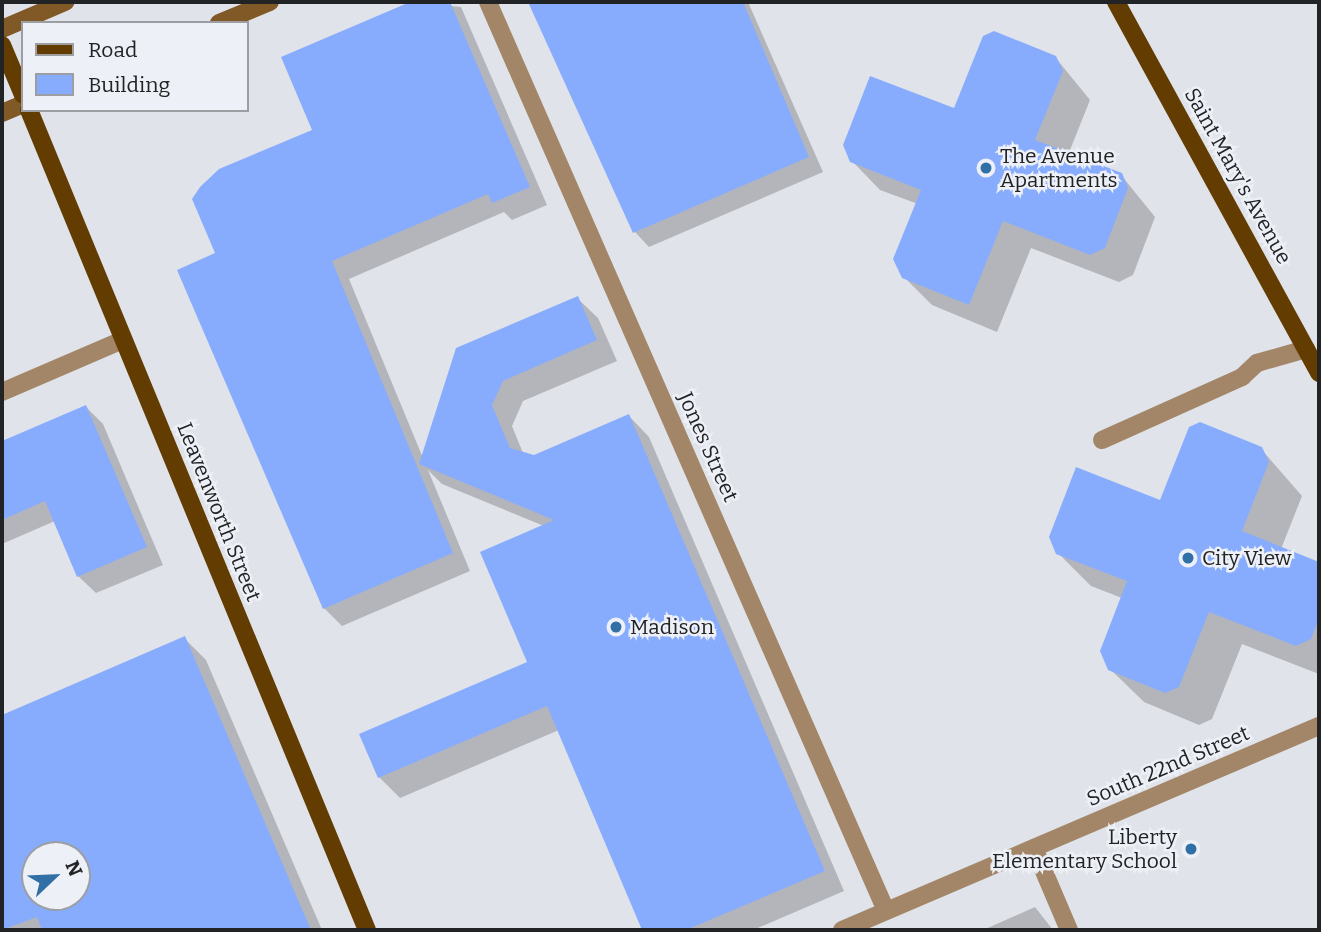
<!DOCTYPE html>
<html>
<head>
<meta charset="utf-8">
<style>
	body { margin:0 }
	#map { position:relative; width:1321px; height:932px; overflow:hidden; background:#e0e3e9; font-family:Bitter,serif }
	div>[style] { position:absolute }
	.shadow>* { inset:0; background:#0003 }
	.building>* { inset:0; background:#88acfd }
	.lane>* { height:18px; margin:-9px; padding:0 9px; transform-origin:9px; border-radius:9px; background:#a28667 }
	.street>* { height:18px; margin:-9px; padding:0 9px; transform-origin:9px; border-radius:9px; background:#a28667 }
	.secondary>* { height:18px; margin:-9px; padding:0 9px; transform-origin:9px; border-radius:9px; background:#815927 }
	.primary>* { height:18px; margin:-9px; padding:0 9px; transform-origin:9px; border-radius:9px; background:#623c01 }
	.dots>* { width:19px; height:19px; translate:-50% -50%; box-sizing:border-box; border:4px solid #edf0f6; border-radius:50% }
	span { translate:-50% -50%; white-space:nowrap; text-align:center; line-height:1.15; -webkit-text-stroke:5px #edf0f6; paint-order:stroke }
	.poi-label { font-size:21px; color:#222325 }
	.left { translate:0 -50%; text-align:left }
	.right { translate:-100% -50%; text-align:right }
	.street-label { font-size:21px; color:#222325 }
	.frame { position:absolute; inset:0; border:4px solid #222325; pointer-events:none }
	.legend { position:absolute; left:21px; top:21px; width:228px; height:91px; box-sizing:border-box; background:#edf0f6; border:2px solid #9c9ea2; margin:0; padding:9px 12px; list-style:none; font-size:21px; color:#222325 }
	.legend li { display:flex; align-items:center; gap:14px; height:35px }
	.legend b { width:35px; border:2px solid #9c9ea2 }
	.north { position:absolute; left:21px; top:841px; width:70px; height:70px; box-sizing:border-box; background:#edf0f6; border:2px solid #9c9ea2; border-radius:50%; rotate:67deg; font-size:19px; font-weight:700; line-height:28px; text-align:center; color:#222325 }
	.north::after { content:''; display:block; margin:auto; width:24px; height:32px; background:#3170a7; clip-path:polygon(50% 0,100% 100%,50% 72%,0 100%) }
</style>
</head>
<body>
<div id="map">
	<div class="shadow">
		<i style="clip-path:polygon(414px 2px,461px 7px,547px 205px,512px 220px,504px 212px,349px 279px,423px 458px,577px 298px,598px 318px,617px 361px,523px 401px,512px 426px,523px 453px,535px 457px,629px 416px,649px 437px,844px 891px,753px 930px,643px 930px,559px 730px,400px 798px,379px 777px,530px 663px,544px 526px,442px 484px,428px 470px,470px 571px,342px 626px,324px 608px,218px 254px,314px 131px,283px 58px)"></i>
		<i style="clip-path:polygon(531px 2px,748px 2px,823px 172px,649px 247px,635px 232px)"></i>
		<i style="clip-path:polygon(1055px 57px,1090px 100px,1068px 155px,1121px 175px,1155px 217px,1133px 275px,1119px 282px,1031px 248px,997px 332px,932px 305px,904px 277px,918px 204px,880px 190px,852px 161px)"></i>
		<i style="clip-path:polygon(86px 407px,103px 424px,163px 565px,96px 593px,78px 576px,55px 521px,2px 544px,2px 443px)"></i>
		<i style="clip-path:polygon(1261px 449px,1302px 496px,1281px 549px,1319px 563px,1319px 674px,1242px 644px,1212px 719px,1199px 725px,1144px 702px,1110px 669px,1122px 598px,1091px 586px,1058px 553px)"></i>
		<i style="clip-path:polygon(evenodd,184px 638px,206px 660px,322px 930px,2px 930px,2px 717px,184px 638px,35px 855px,77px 855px,77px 897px,35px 897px,35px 855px)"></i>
		<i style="clip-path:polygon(1035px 907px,1053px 930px,983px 930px)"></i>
	</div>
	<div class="building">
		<i style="clip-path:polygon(410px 2px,450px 2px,530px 187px,492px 203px,488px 194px,332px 261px,453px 553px,323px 609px,177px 270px,215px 253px,192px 199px,200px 187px,219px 169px,312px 130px,281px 57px)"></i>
		<i style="clip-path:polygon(528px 2px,743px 2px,809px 157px,633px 233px)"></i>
		<i style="clip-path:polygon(994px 31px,1056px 56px,1063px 71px,1035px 140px,1122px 173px,1128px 188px,1105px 248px,1090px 255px,1003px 221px,969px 305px,902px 278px,893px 259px,921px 190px,850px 162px,843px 145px,870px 76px,954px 108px,983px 36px)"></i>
		<i style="clip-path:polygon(578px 296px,597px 340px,503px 381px,492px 405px,510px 448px,534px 455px,629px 414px,825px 871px,686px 930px,642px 930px,547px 706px,378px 778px,359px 734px,527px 662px,480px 552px,554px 520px,419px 464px,456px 348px)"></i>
		<i style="clip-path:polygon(86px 405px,147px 547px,77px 577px,45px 501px,2px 520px,2px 441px)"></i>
		<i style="clip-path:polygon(1200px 422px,1262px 447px,1269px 462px,1242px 531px,1319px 562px,1319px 619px,1311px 639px,1296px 646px,1209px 612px,1179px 687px,1165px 693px,1108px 670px,1100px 651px,1127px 581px,1056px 554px,1049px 537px,1076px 467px,1160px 500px,1189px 427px)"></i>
		<i style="clip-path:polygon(evenodd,185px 636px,311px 930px,42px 930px,37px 917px,2px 930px,2px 715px,185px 636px,35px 855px,77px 855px,77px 897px,35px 897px,35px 855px)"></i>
	</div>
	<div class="lane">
		<i style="left:1102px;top:440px;width:154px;rotate:-24.2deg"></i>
		<i style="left:1242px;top:377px;width:21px;rotate:-43deg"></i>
		<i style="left:1257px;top:363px;width:51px;rotate:-15.9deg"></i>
		<i style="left:1034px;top:848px;width:89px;rotate:66.9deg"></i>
	</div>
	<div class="street">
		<i style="left:488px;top:2px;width:992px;rotate:66.35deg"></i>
		<i style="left:2px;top:392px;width:132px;rotate:-23.3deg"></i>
		<i style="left:842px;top:930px;width:519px;rotate:-23.16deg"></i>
	</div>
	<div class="secondary">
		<i style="left:219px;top:23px;width:55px;rotate:-22.4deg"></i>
		<i style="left:2px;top:29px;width:69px;rotate:-23.2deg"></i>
		<i style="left:2px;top:113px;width:23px;rotate:-23deg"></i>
	</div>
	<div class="primary">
		<i style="left:1116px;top:2px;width:423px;rotate:61.3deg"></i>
		<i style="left:2px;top:45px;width:54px;rotate:67.2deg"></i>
		<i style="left:29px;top:110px;width:887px;rotate:67.6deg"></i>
	</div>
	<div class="dots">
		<i style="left:986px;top:168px;background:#3170a7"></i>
		<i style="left:1188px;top:558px;background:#3170a7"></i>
		<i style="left:616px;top:627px;background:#3170a7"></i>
		<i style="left:1191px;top:849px;background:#3170a7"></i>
	</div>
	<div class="poi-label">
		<span class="left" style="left:1000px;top:168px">The Avenue<br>Apartments</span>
		<span class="left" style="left:1202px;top:558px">City View</span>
		<span class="left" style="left:630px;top:627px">Madison</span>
		<span class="right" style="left:1177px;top:849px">Liberty<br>Elementary School</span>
	</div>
	<div class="street-label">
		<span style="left:1238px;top:176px;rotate:61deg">Saint Mary's Avenue</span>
		<span style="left:708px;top:447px;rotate:66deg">Jones Street</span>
		<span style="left:219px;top:512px;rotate:68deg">Leavenworth Street</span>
		<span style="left:1168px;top:766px;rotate:-23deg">South 22nd Street</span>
	</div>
	<div class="frame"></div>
	<ul class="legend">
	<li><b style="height:9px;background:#623c01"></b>Road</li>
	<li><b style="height:19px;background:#88acfd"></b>Building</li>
	</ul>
	<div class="north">N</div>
</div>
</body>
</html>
